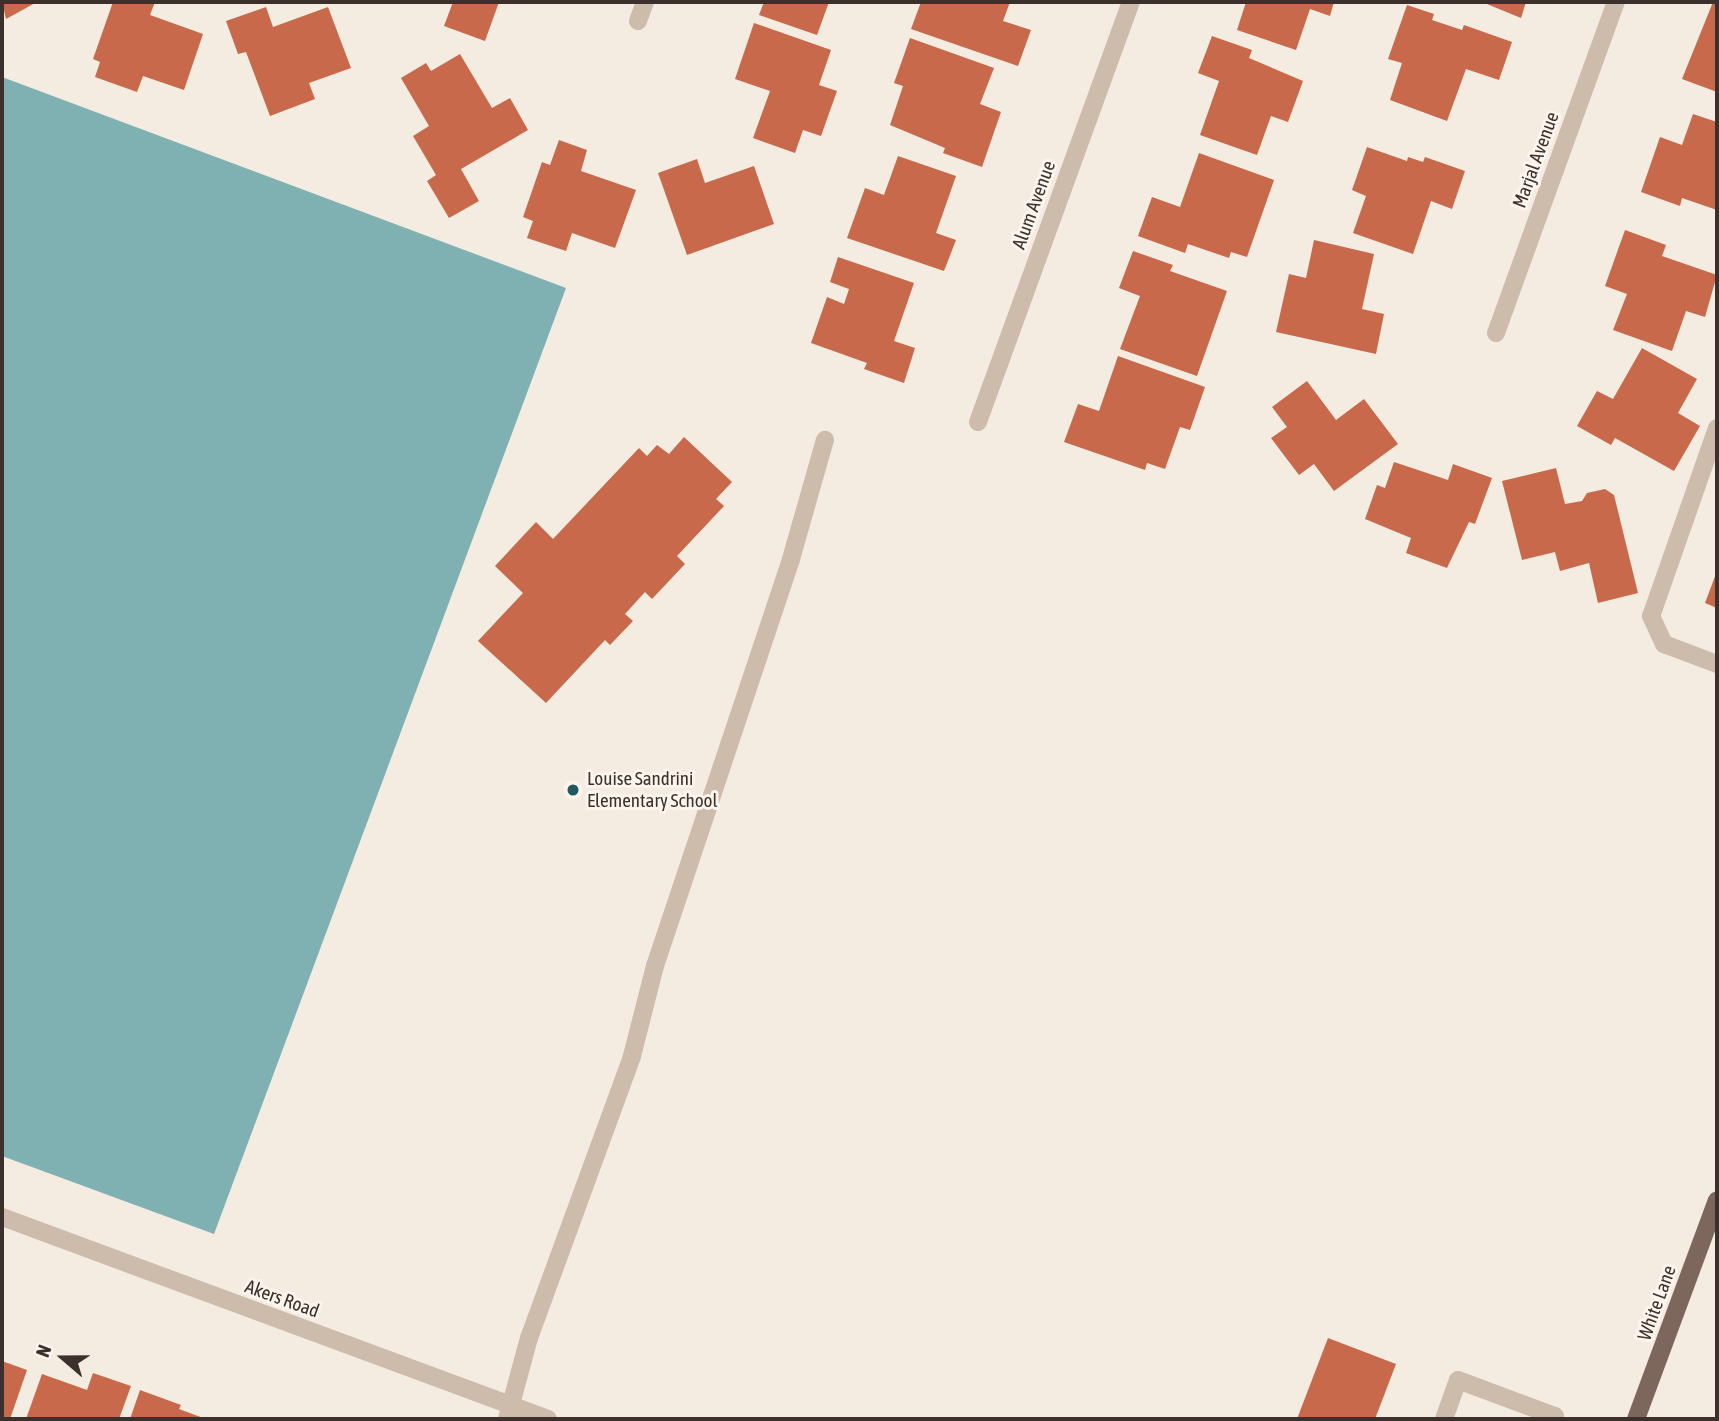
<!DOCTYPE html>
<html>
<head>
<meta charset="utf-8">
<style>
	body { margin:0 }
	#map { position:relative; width:1719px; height:1421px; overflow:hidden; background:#f4ebe1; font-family:"Asap Condensed",sans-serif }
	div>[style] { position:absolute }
	.water>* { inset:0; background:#7fb0b2 }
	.building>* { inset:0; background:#c8694b }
	.minor>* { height:18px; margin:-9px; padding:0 9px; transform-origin:9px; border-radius:9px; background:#cdbbac }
	.major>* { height:18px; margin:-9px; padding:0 9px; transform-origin:9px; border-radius:9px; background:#7d675c }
	.dots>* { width:19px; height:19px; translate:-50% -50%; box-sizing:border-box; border:4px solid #fbf5ee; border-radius:50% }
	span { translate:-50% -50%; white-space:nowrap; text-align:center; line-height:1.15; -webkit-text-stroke:6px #fbf5ee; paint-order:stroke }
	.street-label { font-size:19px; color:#3b302b }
	.poi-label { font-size:19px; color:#3b302b }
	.left { translate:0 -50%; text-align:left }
	.frame { position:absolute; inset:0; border:4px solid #3b302b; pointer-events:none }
	.north { position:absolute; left:28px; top:1323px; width:70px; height:70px; -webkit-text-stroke:5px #fbf5ee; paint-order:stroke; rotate:290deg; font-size:19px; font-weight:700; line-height:28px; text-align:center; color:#3b302b }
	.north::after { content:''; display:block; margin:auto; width:24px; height:32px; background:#3b302b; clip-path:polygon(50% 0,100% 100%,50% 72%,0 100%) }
</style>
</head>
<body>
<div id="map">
	<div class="water">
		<i style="clip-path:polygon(2px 77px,566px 288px,214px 1234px,2px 1156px)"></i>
	</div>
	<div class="building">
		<i style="clip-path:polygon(2px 2px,37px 2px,6px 19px)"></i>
		<i style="clip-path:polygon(113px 2px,155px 2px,150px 15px,203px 34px,184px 90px,143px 76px,137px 92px,95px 77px,100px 62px,93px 59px)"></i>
		<i style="clip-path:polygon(453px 2px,499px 2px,485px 41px,444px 26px)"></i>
		<i style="clip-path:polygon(764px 2px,829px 2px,817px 35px,759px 15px)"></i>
		<i style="clip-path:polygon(921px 2px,1010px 2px,1003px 21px,1031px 30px,1018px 66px,911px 29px)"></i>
		<i style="clip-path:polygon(1246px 2px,1334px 2px,1330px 16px,1310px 9px,1296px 50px,1237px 30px)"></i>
		<i style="clip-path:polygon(1482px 2px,1526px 2px,1521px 18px)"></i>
		<i style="clip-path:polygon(1713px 2px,1717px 2px,1717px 92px,1682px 79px)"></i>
		<i style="clip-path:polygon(1407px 5px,1434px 14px,1432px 20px,1462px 30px,1464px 25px,1512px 42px,1499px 80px,1466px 69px,1447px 121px,1390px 100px,1402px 63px,1388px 59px)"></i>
		<i style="clip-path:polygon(266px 7px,273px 27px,328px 7px,351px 68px,309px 83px,315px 99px,270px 116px,246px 52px,238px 54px,226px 21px)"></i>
		<i style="clip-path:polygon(754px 23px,831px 50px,819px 85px,837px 91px,821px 136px,803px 130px,795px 153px,753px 138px,770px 91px,735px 79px)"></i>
		<i style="clip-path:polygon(1212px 36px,1252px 50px,1249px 58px,1303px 81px,1288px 122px,1271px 116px,1257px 155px,1200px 135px,1219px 81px,1198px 73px)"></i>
		<i style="clip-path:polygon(910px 38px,994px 68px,980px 104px,1001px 112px,982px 167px,943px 153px,945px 148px,890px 125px,903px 86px,894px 83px)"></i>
		<i style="clip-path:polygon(460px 54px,492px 108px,510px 98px,528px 130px,461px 169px,479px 201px,449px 218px,427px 181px,436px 175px,413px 136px,429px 126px,401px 78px,426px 63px,431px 71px)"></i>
		<i style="clip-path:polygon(1693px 114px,1717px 122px,1717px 210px,1682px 198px,1680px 206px,1641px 192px,1660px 137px,1682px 145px)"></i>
		<i style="clip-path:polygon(559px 140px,587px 150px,581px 171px,636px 190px,615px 248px,572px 233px,566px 251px,527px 238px,533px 221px,523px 217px,542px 162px,550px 165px)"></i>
		<i style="clip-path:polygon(1367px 147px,1407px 161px,1408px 157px,1423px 162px,1425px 157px,1465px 171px,1452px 209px,1431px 201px,1413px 254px,1353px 233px,1366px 196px,1352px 190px)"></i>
		<i style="clip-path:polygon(1199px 153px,1274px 180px,1247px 257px,1231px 252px,1229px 258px,1188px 244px,1185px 253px,1138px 236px,1152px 197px,1180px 207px)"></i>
		<i style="clip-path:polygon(898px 156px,956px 176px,936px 233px,956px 240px,944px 271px,847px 238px,865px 188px,884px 195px)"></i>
		<i style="clip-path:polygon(697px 159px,705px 183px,754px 166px,774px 224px,687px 255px,658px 173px)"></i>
		<i style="clip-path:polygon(1625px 230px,1666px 245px,1662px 256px,1717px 275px,1705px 317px,1686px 311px,1672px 351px,1613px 330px,1627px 294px,1605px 286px)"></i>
		<i style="clip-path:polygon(1314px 240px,1374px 254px,1362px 309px,1384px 314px,1376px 354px,1276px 332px,1289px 274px,1306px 278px)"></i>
		<i style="clip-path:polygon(1133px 251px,1173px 265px,1170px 271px,1227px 291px,1197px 376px,1120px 349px,1140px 296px,1119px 288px)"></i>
		<i style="clip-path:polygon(838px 257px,914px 283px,894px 341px,915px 348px,904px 383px,864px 369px,867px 363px,811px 343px,827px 297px,844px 304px,849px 289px,830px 282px)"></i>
		<i style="clip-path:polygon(1642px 348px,1697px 379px,1678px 413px,1700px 426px,1674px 471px,1615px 438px,1611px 445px,1577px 426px,1597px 391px,1613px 399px)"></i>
		<i style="clip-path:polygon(1118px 356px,1205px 387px,1190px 430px,1180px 427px,1165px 469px,1147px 463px,1145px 470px,1064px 442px,1078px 404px,1099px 411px)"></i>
		<i style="clip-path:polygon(1307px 381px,1336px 420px,1364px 399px,1398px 444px,1334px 491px,1314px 464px,1299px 475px,1271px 438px,1287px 427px,1272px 407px)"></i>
		<i style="clip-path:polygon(684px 437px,732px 482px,716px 499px,724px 506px,677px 556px,685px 564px,652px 599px,645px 592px,625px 614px,633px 621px,610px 645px,605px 640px,546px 703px,478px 641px,523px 593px,495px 566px,536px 522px,553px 539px,639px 448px,647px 456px,657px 445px,669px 454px)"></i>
		<i style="clip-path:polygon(1394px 462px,1448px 480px,1453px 464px,1492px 478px,1475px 524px,1469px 522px,1447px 568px,1406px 553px,1411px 538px,1365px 519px,1377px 485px,1385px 488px)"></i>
		<i style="clip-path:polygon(1556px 468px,1565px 504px,1582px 501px,1587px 493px,1605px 489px,1614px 495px,1638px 593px,1598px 603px,1589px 563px,1560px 571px,1555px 552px,1522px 560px,1502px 481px)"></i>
		<i style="clip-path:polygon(1717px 571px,1717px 608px,1705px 603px)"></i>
		<i style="clip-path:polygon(1328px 1338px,1396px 1364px,1375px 1419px,1297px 1419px)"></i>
		<i style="clip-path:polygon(2px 1361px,27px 1370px,10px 1419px,2px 1419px)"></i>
		<i style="clip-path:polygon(93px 1373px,131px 1386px,119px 1419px,26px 1419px,42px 1374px,87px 1390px)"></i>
		<i style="clip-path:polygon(140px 1390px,181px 1405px,179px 1409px,206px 1419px,130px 1419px)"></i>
	</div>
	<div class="minor">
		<i style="left:638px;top:21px;width:20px;rotate:-70deg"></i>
		<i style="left:1496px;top:333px;width:352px;rotate:-70.1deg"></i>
		<i style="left:978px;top:422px;width:447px;rotate:-70deg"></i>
		<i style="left:1717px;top:428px;width:199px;rotate:109.3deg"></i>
		<i style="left:1651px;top:616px;width:31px;rotate:65deg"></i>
		<i style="left:1664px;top:644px;width:57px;rotate:20.7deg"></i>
		<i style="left:2px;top:1217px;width:582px;rotate:20.3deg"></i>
		<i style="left:507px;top:1419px;width:84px;rotate:-74.8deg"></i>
		<i style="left:529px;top:1338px;width:300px;rotate:-69.9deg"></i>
		<i style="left:632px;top:1056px;width:93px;rotate:-75.7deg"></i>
		<i style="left:655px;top:966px;width:429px;rotate:-71.5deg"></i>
		<i style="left:791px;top:559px;width:124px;rotate:-74.1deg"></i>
		<i style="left:1444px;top:1419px;width:41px;rotate:-70.3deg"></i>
		<i style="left:1458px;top:1380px;width:103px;rotate:20.4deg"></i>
		<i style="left:1555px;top:1416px;width:3px;rotate:108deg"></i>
	</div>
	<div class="major">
		<i style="left:1636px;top:1419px;width:233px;rotate:-69.7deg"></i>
	</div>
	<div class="dots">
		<i style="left:573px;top:790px;background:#1f5a5e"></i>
	</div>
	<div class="street-label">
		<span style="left:1536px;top:160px;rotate:-70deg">Marjal Avenue</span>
		<span style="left:1034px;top:205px;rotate:-70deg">Alum Avenue</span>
		<span style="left:282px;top:1299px;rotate:20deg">Akers Road</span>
		<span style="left:1657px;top:1303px;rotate:-70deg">White Lane</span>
	</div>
	<div class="poi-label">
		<span class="left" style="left:587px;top:790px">Louise Sandrini<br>Elementary School</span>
	</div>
	<div class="frame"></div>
	<div class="north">N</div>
</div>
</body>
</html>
